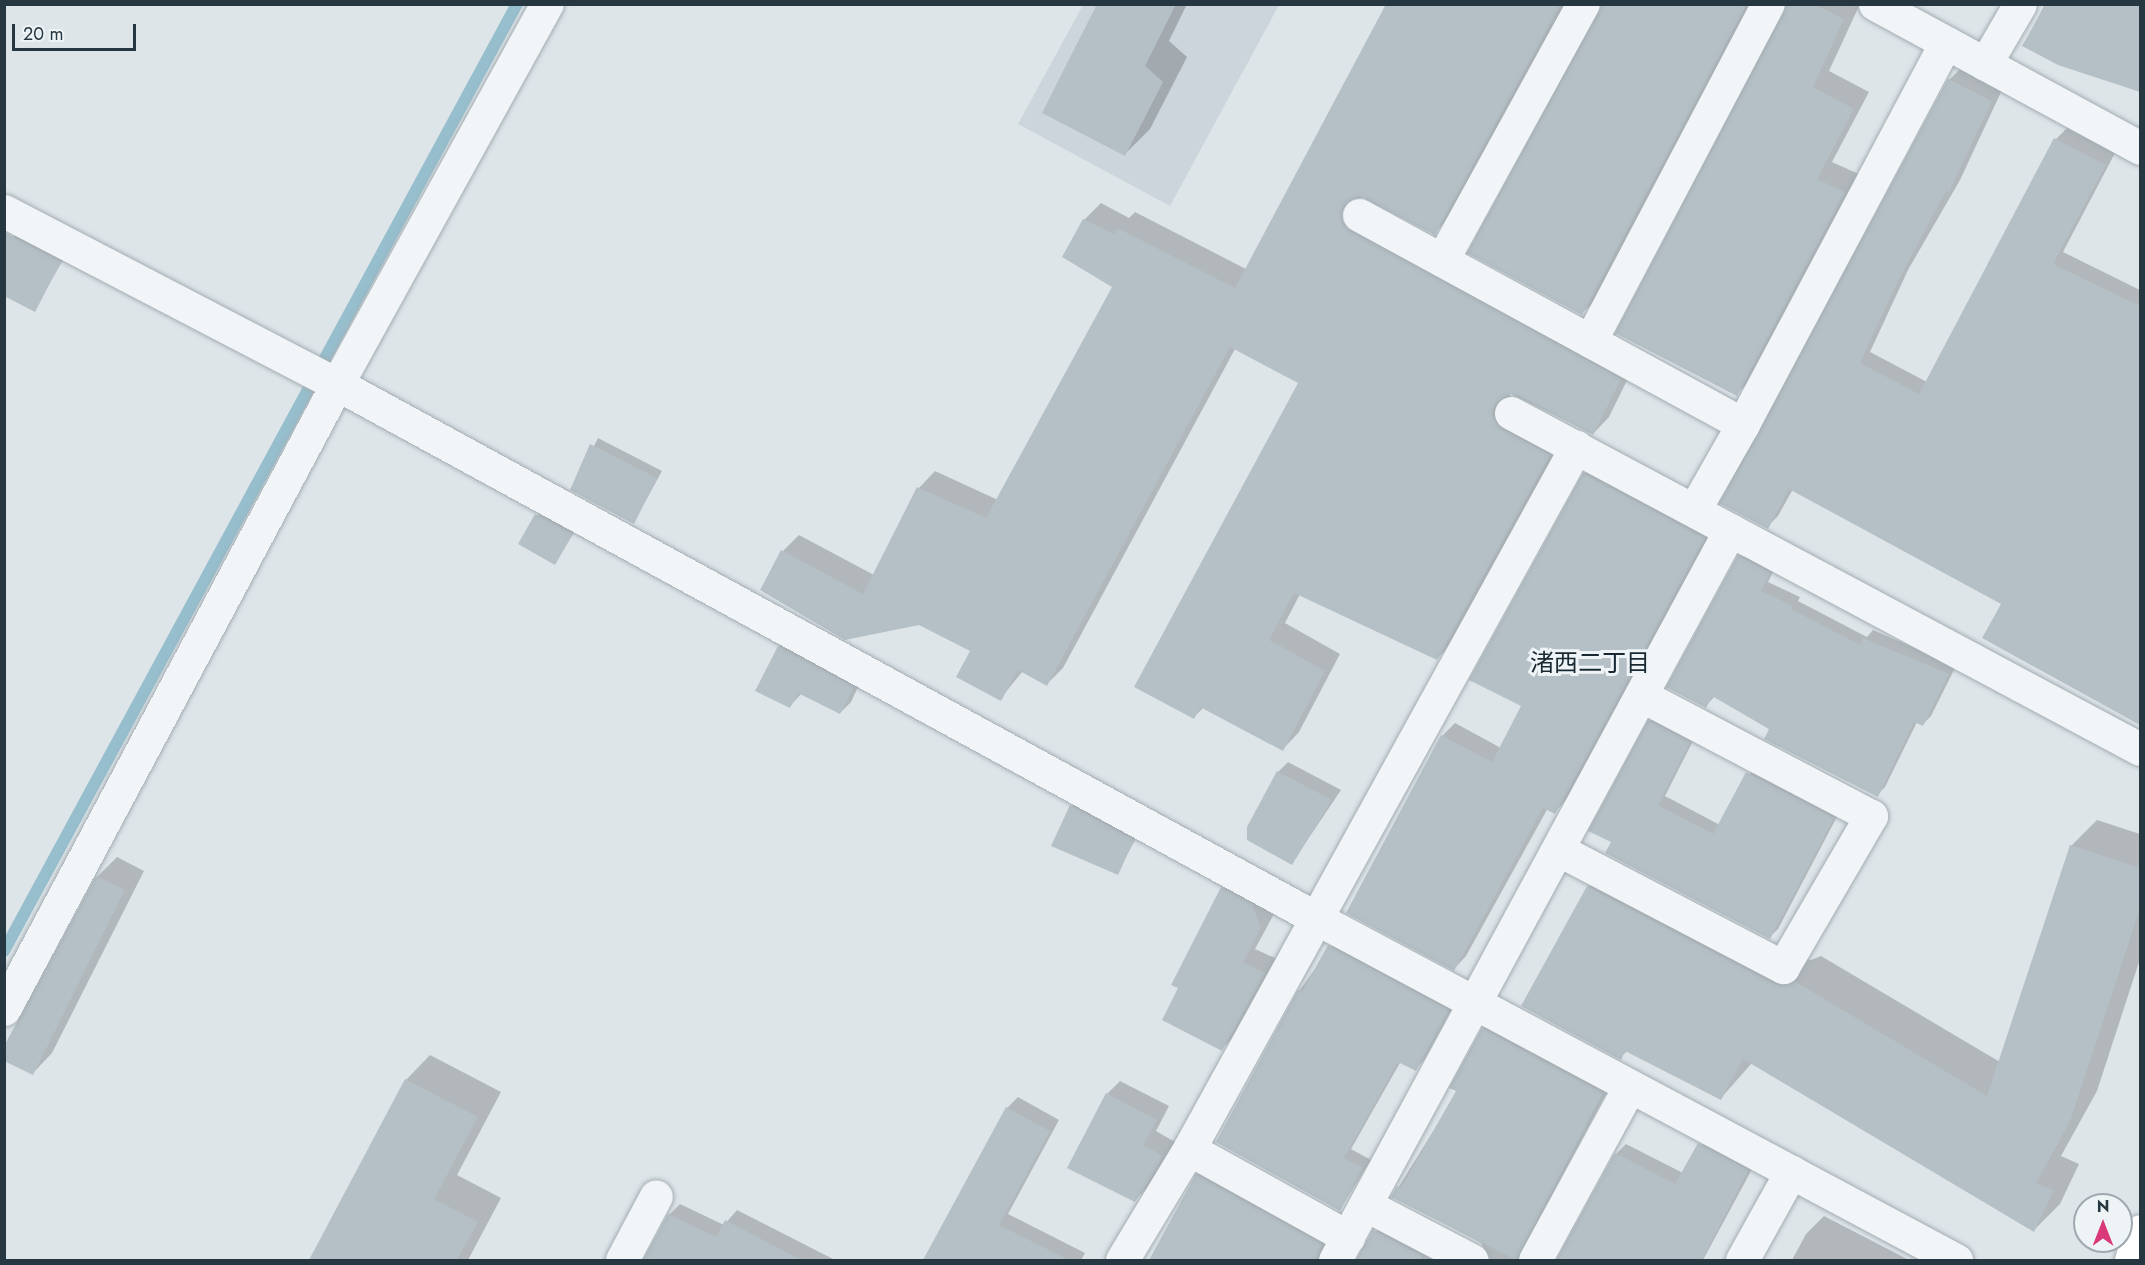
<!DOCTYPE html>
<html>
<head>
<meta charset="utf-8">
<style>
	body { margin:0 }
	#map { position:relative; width:2145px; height:1265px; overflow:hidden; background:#dee5e9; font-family:Jost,"Noto Sans JP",sans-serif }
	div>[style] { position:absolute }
	.built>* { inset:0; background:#ccd5db }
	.shadow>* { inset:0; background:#0003 }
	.stream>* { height:12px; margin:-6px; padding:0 6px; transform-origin:6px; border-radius:6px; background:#96becc }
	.building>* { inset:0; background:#b5c0c6 }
	.roads { filter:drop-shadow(0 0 2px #a3adb3) drop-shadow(0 0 2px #a3adb3) }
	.street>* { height:33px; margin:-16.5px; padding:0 16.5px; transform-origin:16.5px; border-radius:16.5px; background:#f1f5f7 }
	.primary>* { height:33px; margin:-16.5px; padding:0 16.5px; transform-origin:16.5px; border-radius:16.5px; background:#fff }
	span { translate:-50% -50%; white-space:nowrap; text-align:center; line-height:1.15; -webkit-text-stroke:6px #eef4f6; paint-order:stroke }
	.neighbourhood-label { font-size:24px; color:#182832 }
	.frame { position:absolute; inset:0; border:6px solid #263741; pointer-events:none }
	.north { position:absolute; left:2073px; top:1193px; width:60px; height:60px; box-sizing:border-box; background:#eef4f6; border:2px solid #9ea8ae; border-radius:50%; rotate:0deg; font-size:16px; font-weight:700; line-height:24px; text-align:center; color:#263741 }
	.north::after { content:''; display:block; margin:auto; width:21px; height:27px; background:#d93879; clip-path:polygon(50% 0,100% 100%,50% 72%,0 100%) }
	.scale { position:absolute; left:12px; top:24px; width:124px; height:27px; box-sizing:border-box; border:3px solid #263741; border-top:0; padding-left:8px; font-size:18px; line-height:21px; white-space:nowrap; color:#263741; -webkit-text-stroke:4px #eef4f6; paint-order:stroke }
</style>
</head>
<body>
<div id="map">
	<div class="built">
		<i style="clip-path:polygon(1083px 5px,1279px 5px,1170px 206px,1018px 124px)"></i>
	</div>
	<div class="shadow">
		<i style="clip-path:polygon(1099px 4px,1187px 4px,1169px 41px,1187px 57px,1150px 129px,1125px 154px)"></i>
		<i style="clip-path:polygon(1388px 4px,1567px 4px,1451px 216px,1434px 233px,1368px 197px,1356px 199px,1366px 215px,1636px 362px,1609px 417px,1593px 434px,1509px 393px,1518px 413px,1565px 438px,1453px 642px,1437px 659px,1300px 594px,1285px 623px,1340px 654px,1299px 732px,1283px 749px,1204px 707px,1194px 717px,1300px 383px,1235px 349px,1063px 668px,1047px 684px,1023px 671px,1000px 699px,972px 651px,919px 623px,845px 638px,783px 551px,799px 535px,874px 575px,919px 488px,935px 471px,998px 500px,1114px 286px,1084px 220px,1101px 203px,1129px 218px,1135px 212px,1246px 269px)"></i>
		<i style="clip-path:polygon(1601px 4px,1753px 4px,1599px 297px,1582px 313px)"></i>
		<i style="clip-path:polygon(1786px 4px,1860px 4px,1829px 71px,1869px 92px,1832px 162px,1861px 175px,1753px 378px,1736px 394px)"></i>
		<i style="clip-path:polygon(2045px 4px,2140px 4px,2140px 90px,2059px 63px,2024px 45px)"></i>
		<i style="clip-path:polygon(1960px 69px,2002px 90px,1960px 180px,1908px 270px,1870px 352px,1927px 382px,2056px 139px,2067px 128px,2115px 153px,2063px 252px,2140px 290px,2140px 723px,1984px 638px,2003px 603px,1793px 489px,1778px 516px,1767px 527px,1949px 80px)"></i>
		<i style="clip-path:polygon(19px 231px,66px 255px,39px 301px,13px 237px)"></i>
		<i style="clip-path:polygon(598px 438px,662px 471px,634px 522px,572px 489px)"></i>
		<i style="clip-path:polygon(1597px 461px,1716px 525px,1567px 799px,1555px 812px,1548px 808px,1466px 956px,1454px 969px,1348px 912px,1443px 735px,1455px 723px,1501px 748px,1523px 705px,1471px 679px,1584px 474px)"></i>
		<i style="clip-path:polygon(543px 508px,578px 527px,554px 563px,520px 544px)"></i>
		<i style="clip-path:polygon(1747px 548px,1777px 564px,1768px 582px,1800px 597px,1798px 601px,1867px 637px,1873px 630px,1956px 666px,1931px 716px,1923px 724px,1917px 722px,1885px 787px,1877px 795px,1715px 696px,1706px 706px,1739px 556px)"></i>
		<i style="clip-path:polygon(789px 636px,863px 676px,851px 702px,840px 713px,802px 693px,790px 706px,779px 647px)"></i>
		<i style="clip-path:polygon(1658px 713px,1697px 733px,1665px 796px,1720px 825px,1756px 764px,1841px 809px,1778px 929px,1770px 937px,1613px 842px,1650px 721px)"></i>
		<i style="clip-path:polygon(1288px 762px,1341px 790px,1292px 863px,1278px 772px)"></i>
		<i style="clip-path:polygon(1078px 800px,1139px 833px,1117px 873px,1072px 806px)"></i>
		<i style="clip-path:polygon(2097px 820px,2140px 834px,2140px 959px,2097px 1091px,2061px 1156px,2079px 1164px,2060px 1204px,2034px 1230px,1752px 1063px,1721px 1098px,1627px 1051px,1620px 1058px,1588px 887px,1614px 860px,1801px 958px,1811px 960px,1821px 956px,2000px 1062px,2071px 846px)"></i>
		<i style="clip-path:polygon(117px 857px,144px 871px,52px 1053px,33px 1073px,97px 877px)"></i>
		<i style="clip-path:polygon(1235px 875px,1274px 914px,1255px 949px,1277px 959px,1235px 1036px,1221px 1049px,1180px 987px,1222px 888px)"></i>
		<i style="clip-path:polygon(1337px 938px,1456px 1001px,1424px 1060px,1416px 1069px,1401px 1061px,1351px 1149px,1371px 1160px,1340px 1209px,1218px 1142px,1299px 991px)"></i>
		<i style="clip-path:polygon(1493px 1019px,1612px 1082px,1528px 1240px,1530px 1260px,1491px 1260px,1481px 1243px,1393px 1196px,1458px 1091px,1483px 1029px)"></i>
		<i style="clip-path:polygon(430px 1055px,501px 1092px,457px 1175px,501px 1198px,468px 1260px,311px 1260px,406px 1080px)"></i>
		<i style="clip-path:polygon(1120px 1081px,1169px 1106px,1156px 1131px,1175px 1142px,1148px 1187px,1135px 1200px,1107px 1094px)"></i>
		<i style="clip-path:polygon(1018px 1097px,1059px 1120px,1008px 1214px,1085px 1253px,1081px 1260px,927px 1260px,1007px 1108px)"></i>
		<i style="clip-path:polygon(1709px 1134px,1757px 1160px,1703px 1260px,1558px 1260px,1616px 1154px,1626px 1144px,1683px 1173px)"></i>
		<i style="clip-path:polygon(1207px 1165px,1331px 1234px,1332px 1260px,1156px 1260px,1197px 1175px)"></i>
		<i style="clip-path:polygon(680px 1204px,724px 1225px,737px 1210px,835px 1260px,645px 1260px,669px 1215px)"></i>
		<i style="clip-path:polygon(1824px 1216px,1909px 1260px,1792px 1260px,1806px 1234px)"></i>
		<i style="clip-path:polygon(1384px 1221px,1460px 1260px,1356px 1260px)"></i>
	</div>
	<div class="stream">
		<i style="left:4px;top:951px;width:1077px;rotate:-61.56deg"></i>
	</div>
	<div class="building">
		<i style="clip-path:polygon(1097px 4px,1176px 4px,1145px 66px,1163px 82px,1125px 156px,1042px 113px)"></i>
		<i style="clip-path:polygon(1386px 4px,1561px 4px,1435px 235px,1359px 196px,1342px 207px,1343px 225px,1621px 379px,1593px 435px,1519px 396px,1510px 394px,1495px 404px,1492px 414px,1502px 429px,1550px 455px,1437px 660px,1294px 593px,1269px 640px,1325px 671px,1283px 751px,1200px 707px,1194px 719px,1134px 687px,1298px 383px,1230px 347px,1047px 686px,1018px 670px,1001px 701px,956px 677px,970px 651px,919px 625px,845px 640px,760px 590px,781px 550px,863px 594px,917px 487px,986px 518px,1112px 287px,1062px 257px,1083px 219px,1114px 234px,1117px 228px,1235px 288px)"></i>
		<i style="clip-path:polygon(1602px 4px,1747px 4px,1582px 315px,1467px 253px)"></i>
		<i style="clip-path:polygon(1787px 4px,1814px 4px,1844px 19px,1813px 87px,1854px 109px,1817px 179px,1845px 192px,1737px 396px,1615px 333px)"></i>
		<i style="clip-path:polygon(2046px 4px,2140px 4px,2140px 92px,2058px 65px,2022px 46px)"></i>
		<i style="clip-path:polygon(1948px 79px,1992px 101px,1949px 192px,1946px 191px,1897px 283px,1860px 363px,1919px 394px,2054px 138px,2106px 165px,2053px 264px,2140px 306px,2140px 725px,1982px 638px,2001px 604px,1789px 489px,1768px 529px,1719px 503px)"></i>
		<i style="clip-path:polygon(4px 232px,61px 262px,35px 312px,4px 296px)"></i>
		<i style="clip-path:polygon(590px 444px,657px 478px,634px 524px,570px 490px)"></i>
		<i style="clip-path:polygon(1583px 473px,1705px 538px,1555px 814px,1543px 808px,1454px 971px,1346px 913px,1441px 735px,1492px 762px,1521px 706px,1469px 680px)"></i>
		<i style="clip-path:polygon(535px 514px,573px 534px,555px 565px,518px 544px)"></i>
		<i style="clip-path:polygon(1738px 555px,1770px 573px,1761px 591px,1793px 606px,1791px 609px,1860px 645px,1863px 638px,1949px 674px,1923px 726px,1914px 722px,1878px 797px,1764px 739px,1769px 729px,1712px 696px,1706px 708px,1666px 687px)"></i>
		<i style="clip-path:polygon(778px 646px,854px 687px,840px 714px,798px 693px,790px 708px,755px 691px)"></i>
		<i style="clip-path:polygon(1648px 720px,1690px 742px,1658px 805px,1713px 834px,1746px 772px,1834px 818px,1770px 939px,1605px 853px,1611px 842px,1588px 831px)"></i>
		<i style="clip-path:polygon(1277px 771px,1332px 800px,1292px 865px,1247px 840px,1247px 827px)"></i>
		<i style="clip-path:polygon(1070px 805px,1134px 840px,1118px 875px,1051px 846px)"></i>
		<i style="clip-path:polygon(2070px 845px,2140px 868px,2140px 908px,2071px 1119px,2036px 1183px,2054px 1190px,2034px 1232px,1743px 1059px,1721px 1100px,1625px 1051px,1621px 1060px,1521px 1006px,1587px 886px,1774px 984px,1784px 986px,1794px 981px,1987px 1096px)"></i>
		<i style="clip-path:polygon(96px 876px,125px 890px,33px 1075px,4px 1061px,4px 1046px)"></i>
		<i style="clip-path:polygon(1221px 887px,1252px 904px,1261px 928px,1243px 962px,1265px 973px,1222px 1051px,1162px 1020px,1178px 988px,1171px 985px)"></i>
		<i style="clip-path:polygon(1328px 945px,1449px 1010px,1416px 1071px,1398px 1062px,1344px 1158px,1363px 1168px,1340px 1211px,1216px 1142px,1298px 990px,1302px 992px)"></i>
		<i style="clip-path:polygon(1482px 1028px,1603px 1093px,1516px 1260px,1391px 1197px,1397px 1186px,1401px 1188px,1456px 1091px,1449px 1088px)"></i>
		<i style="clip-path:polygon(405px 1079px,478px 1117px,434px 1199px,478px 1222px,457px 1260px,309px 1260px)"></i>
		<i style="clip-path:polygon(1106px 1093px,1157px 1120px,1143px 1145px,1163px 1156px,1135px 1202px,1067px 1168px)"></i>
		<i style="clip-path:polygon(1006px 1107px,1050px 1131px,999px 1225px,1069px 1260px,923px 1260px)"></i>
		<i style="clip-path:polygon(1698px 1143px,1748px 1170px,1702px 1260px,1556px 1260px,1615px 1153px,1675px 1184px)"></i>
		<i style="clip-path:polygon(1196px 1174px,1322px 1244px,1316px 1260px,1149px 1260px)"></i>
		<i style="clip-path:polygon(668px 1214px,716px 1237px,725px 1220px,801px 1260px,643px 1260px)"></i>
		<i style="clip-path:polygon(1373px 1230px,1422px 1256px,1420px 1260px,1356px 1260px)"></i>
	</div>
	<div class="roads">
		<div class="street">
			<i style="left:1875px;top:4px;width:302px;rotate:28.5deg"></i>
			<i style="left:1985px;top:64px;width:69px;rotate:-59.7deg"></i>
			<i style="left:4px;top:211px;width:375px;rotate:27.5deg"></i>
			<i style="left:337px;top:384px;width:1115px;rotate:28.61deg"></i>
			<i style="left:1316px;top:918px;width:726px;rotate:28.12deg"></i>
			<i style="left:1359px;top:215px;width:437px;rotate:28.6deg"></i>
			<i style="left:1743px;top:424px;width:432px;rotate:-62deg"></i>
			<i style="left:1442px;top:260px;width:292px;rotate:-61.2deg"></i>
			<i style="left:1590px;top:341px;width:381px;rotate:-62.2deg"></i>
			<i style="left:1511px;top:413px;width:713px;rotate:28.11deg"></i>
			<i style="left:1694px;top:510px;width:99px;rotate:-60.3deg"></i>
			<i style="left:1559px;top:850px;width:253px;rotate:27.6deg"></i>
			<i style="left:1783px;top:967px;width:175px;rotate:-59.8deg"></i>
			<i style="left:1871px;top:816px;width:260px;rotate:-152.3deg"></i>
			<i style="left:4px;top:1009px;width:708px;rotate:-61.95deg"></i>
			<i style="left:337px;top:384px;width:434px;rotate:-61.1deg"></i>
			<i style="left:1189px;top:1149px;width:182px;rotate:29deg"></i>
			<i style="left:1366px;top:1205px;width:119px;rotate:27.6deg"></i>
			<i style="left:622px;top:1260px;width:72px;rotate:-62deg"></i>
			<i style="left:1122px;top:1260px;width:130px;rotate:-58.9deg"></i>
			<i style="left:1189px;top:1149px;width:802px;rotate:-61.13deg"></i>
			<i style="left:1335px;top:1260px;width:830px;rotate:-61.58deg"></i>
			<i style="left:1535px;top:1260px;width:198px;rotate:-61.4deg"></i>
			<i style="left:1742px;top:1260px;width:101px;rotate:-60.9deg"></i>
		</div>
		<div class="primary">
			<i style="left:2131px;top:1260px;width:30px;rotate:-73deg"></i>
		</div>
	</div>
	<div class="neighbourhood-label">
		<span style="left:1590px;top:663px">渚西二丁目</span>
	</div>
	<div class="frame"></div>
	<div class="north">N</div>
	<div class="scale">20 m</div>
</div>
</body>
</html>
